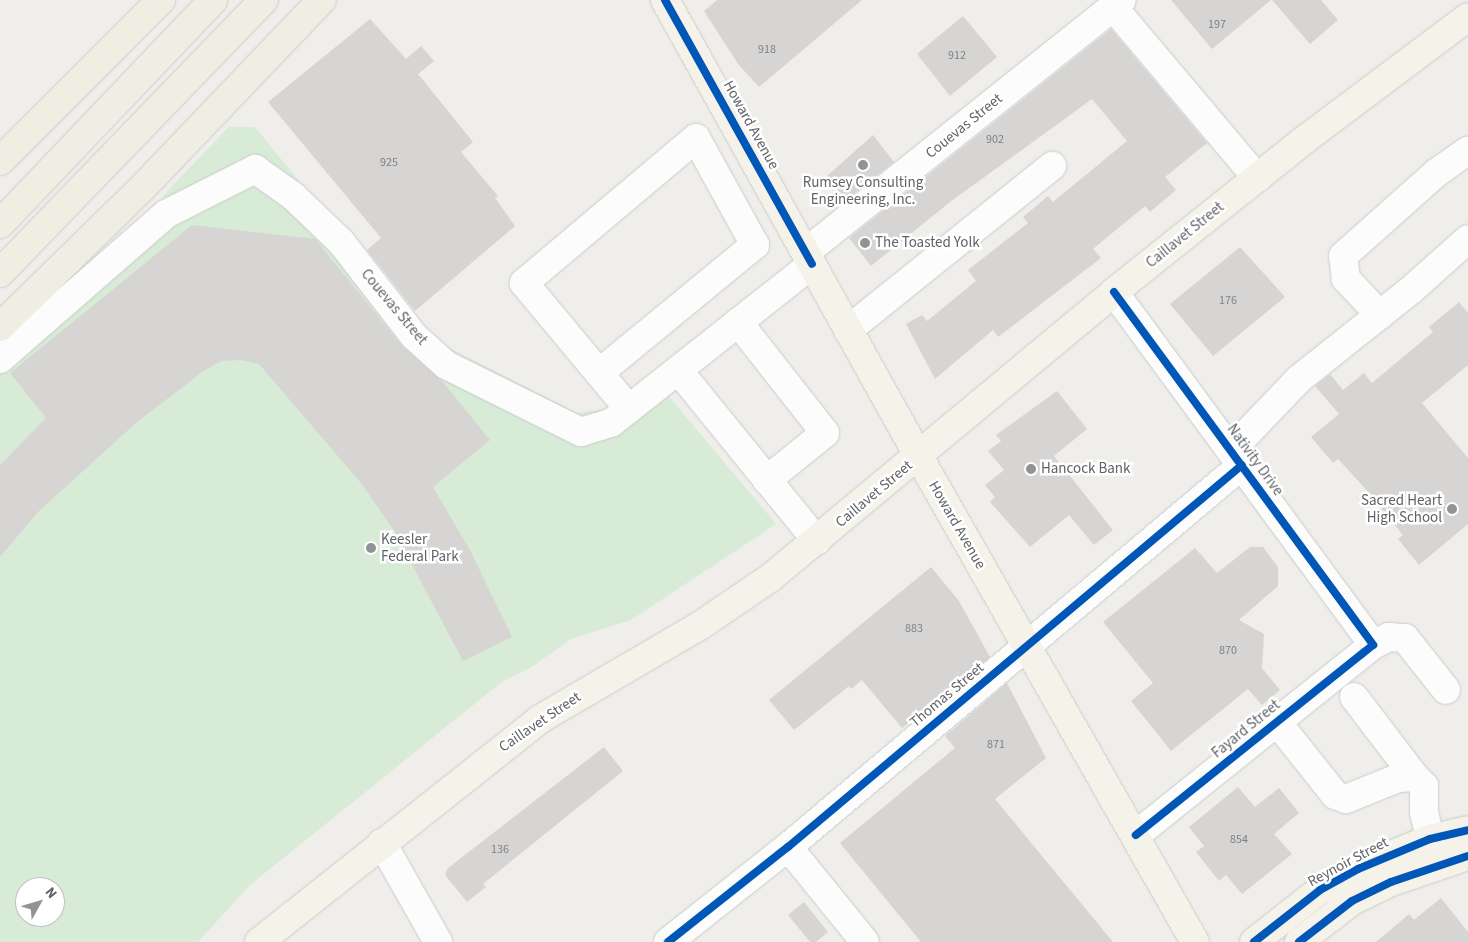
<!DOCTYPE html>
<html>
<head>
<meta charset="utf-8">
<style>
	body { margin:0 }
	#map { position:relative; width:1468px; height:942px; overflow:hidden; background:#efeeea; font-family:"Source Sans 3",sans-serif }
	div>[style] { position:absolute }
	.green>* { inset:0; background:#d8ebd6 }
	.building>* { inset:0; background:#d6d5d3 }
	.roads { filter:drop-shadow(0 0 1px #cbcccc) drop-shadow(0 0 1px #cbcccc) }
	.minor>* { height:28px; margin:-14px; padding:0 14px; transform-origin:14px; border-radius:14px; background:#fdfcfc }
	.major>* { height:28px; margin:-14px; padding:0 14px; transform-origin:14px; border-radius:14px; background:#f4f2e9 }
	.highway>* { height:28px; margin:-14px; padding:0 14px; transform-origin:14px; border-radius:14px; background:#f0ede3 }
	.cycleway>* { height:8px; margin:-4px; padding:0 4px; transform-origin:4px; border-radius:4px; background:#0057b8 }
	.dots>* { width:14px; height:14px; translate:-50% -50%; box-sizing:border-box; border:2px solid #fff; border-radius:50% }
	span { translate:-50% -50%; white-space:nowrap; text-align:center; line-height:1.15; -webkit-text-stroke:5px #fff; paint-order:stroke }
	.number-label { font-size:12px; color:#7e8184 }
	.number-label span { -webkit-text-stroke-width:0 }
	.street-label { font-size:15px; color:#5f6368 }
	.poi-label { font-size:15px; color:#5f6368 }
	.left { translate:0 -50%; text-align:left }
	.right { translate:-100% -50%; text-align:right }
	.north { position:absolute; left:15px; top:877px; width:50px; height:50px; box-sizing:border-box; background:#fff; border:1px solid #bfc1c3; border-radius:50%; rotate:51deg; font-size:14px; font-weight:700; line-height:20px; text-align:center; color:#5f6368 }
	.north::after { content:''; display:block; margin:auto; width:18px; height:22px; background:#919496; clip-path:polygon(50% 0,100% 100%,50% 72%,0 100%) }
</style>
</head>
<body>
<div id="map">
	<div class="green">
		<i style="clip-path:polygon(evenodd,229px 127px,255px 127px,424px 335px,577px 413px,606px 409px,651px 375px,776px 524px,631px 620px,571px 639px,530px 668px,503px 681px,250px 885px,198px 942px,0 942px,0 353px,135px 233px,169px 189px,229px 127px,25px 887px,55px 887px,55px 917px,25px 917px,25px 887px)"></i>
	</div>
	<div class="building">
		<i style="clip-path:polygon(717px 0,862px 0,759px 87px,738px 64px,704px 11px)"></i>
		<i style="clip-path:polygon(1171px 0,1271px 0,1212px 49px)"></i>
		<i style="clip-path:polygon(1272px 0,1321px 0,1338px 20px,1310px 44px)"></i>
		<i style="clip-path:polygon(963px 16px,997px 57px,950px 96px,917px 54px)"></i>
		<i style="clip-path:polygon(370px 19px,406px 59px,421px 46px,434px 61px,418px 74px,473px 142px,461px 152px,498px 196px,495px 198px,515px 226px,415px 311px,367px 250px,381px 238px,268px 102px)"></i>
		<i style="clip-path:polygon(1111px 29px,1207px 143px,1165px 177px,1176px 190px,1150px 212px,1145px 206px,1093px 249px,1101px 258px,998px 337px,993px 330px,935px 379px,906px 324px,922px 315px,927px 321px,976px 281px,968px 270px,1028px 223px,1023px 217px,1048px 196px,1053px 202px,1127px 141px,1092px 99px,950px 202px,871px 266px,849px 238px)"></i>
		<i style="clip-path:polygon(873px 135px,894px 162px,846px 200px,827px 176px)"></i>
		<i style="clip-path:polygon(192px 225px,315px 239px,402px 346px,442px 381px,490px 440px,433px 487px,471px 552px,512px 637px,463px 661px,393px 529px,360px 482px,259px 364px,241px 360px,222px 361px,205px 370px,137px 422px,38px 512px,0 557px,0 465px,46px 418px,10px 373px)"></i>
		<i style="clip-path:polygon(1240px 247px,1285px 297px,1213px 356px,1170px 304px)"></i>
		<i style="clip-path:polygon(1459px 302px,1468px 313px,1468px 365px,1422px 403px,1468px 458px,1468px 524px,1419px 565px,1398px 539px,1403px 535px,1362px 485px,1338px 459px,1333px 463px,1311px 437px,1339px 414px,1315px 386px,1330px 374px,1343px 390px,1364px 373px,1372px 383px,1433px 332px,1429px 327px)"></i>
		<i style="clip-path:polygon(1057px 391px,1087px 429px,1054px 456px,1113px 530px,1094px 545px,1069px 515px,1030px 547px,990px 502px,995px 497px,985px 485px,1004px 470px,988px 451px,1001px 441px,996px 435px)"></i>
		<i style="clip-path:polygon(1250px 547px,1263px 547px,1278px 567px,1278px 586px,1239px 620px,1264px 634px,1262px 668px,1280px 690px,1262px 705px,1248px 689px,1171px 751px,1131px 701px,1153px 683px,1103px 622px,1195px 548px,1217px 573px)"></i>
		<i style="clip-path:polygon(931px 567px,959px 601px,990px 657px,902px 728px,862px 680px,851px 689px,849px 686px,794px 730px,769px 700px)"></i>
		<i style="clip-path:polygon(1007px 683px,1046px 758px,995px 799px,1113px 942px,921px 942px,840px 843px,955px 748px,945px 736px)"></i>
		<i style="clip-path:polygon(604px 747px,623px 771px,483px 884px,486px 887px,467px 902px,445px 875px,448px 868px)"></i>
		<i style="clip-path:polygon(1238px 787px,1255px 807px,1279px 788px,1299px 813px,1274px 834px,1292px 854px,1242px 894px,1226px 875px,1219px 881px,1196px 852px,1204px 846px,1189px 827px)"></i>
		<i style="clip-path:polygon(1441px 898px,1468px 932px,1468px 942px,1376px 942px,1409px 914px,1414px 920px)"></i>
		<i style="clip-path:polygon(804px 902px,828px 932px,816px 942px,810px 942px,788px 915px)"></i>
	</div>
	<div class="roads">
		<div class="minor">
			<i style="left:1113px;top:7px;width:224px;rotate:49.9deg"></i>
			<i style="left:806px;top:252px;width:404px;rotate:-38.6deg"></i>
			<i style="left:1114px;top:292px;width:438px;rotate:53.7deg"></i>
			<i style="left:1380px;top:315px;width:50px;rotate:-133.4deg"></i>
			<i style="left:1346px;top:279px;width:23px;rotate:-97deg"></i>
			<i style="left:1343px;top:256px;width:125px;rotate:-41.7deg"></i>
			<i style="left:1436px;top:173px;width:39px;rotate:-35deg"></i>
			<i style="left:738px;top:322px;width:141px;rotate:51.9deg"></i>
			<i style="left:825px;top:433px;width:75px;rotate:141deg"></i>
			<i style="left:848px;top:330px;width:262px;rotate:-38.8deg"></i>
			<i style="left:0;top:359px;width:220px;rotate:-41.1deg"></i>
			<i style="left:166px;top:214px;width:100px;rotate:-26.8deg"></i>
			<i style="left:255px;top:169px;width:47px;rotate:35.4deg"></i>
			<i style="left:293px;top:196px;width:66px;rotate:43.8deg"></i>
			<i style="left:341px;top:242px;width:119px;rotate:52.2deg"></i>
			<i style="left:414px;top:336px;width:43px;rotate:42.2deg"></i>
			<i style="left:446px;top:365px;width:151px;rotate:26.4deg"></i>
			<i style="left:581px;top:432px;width:31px;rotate:-17deg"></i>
			<i style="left:611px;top:423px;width:256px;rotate:-38.3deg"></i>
			<i style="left:678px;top:370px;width:220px;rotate:50.9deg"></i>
			<i style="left:599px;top:373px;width:202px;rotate:-39.4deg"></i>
			<i style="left:755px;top:245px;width:122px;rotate:-118.9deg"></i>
			<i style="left:696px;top:138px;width:225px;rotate:139.9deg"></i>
			<i style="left:524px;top:283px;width:164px;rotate:50.2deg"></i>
			<i style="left:1231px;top:450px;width:98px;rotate:-46.2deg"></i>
			<i style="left:1299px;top:379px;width:143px;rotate:-38.5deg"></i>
			<i style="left:1411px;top:290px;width:76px;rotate:-41.8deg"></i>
			<i style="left:1354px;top:697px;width:101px;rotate:52.7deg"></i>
			<i style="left:1277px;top:722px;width:93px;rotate:51.5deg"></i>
			<i style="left:1335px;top:795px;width:12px;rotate:20deg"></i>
			<i style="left:1346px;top:799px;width:56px;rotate:-22deg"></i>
			<i style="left:1398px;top:778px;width:17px;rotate:-3deg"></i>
			<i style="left:1415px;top:777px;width:13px;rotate:45deg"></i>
			<i style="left:1424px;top:786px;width:26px;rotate:90deg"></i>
			<i style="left:1424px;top:812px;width:54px;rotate:77.2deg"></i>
			<i style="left:1136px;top:835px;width:304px;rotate:-38.7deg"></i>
			<i style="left:1373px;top:645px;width:18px;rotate:-27deg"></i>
			<i style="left:1389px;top:637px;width:16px;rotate:4deg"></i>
			<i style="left:1405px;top:638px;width:66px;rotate:51.7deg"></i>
			<i style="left:382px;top:843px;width:114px;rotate:60.5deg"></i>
			<i style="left:788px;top:847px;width:122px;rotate:51deg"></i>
			<i style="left:668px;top:942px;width:153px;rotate:-38.4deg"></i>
			<i style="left:788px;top:847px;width:593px;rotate:-40.08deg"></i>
		</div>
		<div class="major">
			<i style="left:665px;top:0;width:523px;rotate:60.93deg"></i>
			<i style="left:919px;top:457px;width:558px;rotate:60.36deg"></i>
			<i style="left:259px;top:942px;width:359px;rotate:-38.4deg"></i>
			<i style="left:540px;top:719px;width:186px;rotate:-30.3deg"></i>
			<i style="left:701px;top:625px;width:83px;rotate:-34.3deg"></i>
			<i style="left:770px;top:578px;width:447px;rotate:-39.7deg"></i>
			<i style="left:1114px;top:292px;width:242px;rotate:-38.6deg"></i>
			<i style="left:1303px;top:141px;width:206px;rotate:-36.9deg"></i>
			<i style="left:1254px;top:942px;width:84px;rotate:-38.2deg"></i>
			<i style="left:1320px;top:890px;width:43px;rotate:-28.9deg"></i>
			<i style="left:1358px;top:869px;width:78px;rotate:-22.6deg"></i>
			<i style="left:1430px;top:839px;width:39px;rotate:-13deg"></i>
			<i style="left:1299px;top:942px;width:67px;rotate:-37.7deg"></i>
			<i style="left:1352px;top:901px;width:43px;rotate:-26deg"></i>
			<i style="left:1391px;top:882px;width:81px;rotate:-18.7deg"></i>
		</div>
		<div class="highway">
			<i style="left:0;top:161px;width:228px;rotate:-45deg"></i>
			<i style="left:0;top:224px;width:309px;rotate:-46.4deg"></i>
			<i style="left:0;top:273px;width:380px;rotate:-46deg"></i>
			<i style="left:0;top:327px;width:203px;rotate:-44.4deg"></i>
			<i style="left:145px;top:185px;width:256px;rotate:-46.3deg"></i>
		</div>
	</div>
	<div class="cycleway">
		<i style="left:665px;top:0;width:302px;rotate:60.9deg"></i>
		<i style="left:1114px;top:292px;width:438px;rotate:53.7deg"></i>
		<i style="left:1373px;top:645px;width:304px;rotate:141.3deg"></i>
		<i style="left:668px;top:942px;width:153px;rotate:-38.4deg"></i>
		<i style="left:788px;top:847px;width:593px;rotate:-40.08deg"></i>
		<i style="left:1254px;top:942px;width:84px;rotate:-38.2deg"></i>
		<i style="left:1320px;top:890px;width:43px;rotate:-28.9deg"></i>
		<i style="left:1358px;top:869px;width:78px;rotate:-22.6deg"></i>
		<i style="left:1430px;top:839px;width:39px;rotate:-13deg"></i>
		<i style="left:1299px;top:942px;width:67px;rotate:-37.7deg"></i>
		<i style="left:1352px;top:901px;width:43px;rotate:-26deg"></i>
		<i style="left:1391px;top:882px;width:81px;rotate:-18.7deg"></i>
	</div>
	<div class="dots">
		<i style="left:863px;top:165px;background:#919496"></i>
		<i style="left:865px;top:243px;background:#919496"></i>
		<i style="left:1031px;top:469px;background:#919496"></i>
		<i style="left:1452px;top:509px;background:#919496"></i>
		<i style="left:371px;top:548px;background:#919496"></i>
	</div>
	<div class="number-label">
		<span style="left:1217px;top:25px">197</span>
		<span style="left:767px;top:50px">918</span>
		<span style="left:957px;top:56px">912</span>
		<span style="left:995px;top:140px">902</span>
		<span style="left:389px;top:163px">925</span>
		<span style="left:1228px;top:301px">176</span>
		<span style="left:914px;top:629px">883</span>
		<span style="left:1228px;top:651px">870</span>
		<span style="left:996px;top:745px">871</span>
		<span style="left:1239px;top:840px">854</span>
		<span style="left:500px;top:850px">136</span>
	</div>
	<div class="street-label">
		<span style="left:751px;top:125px;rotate:61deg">Howard Avenue</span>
		<span style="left:964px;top:126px;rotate:-39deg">Couevas Street</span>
		<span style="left:1185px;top:235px;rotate:-39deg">Caillavet Street</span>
		<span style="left:394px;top:307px;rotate:50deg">Couevas Street</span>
		<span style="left:1255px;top:460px;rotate:54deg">Nativity Drive</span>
		<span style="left:874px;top:494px;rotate:-40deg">Caillavet Street</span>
		<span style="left:957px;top:525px;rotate:60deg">Howard Avenue</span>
		<span style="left:947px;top:695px;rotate:-40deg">Thomas Street</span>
		<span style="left:540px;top:722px;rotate:-34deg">Caillavet Street</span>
		<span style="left:1246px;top:729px;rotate:-39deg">Fayard Street</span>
		<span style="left:1348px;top:862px;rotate:-28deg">Reynoir Street</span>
	</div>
	<div class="poi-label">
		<span style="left:863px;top:191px">Rumsey Consulting<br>Engineering, Inc.</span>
		<span class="left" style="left:875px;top:243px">The Toasted Yolk</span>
		<span class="left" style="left:1041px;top:469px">Hancock Bank</span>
		<span class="right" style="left:1442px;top:509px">Sacred Heart<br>High School</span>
		<span class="left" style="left:381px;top:548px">Keesler<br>Federal Park</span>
	</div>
	<div class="north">N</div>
</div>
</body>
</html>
